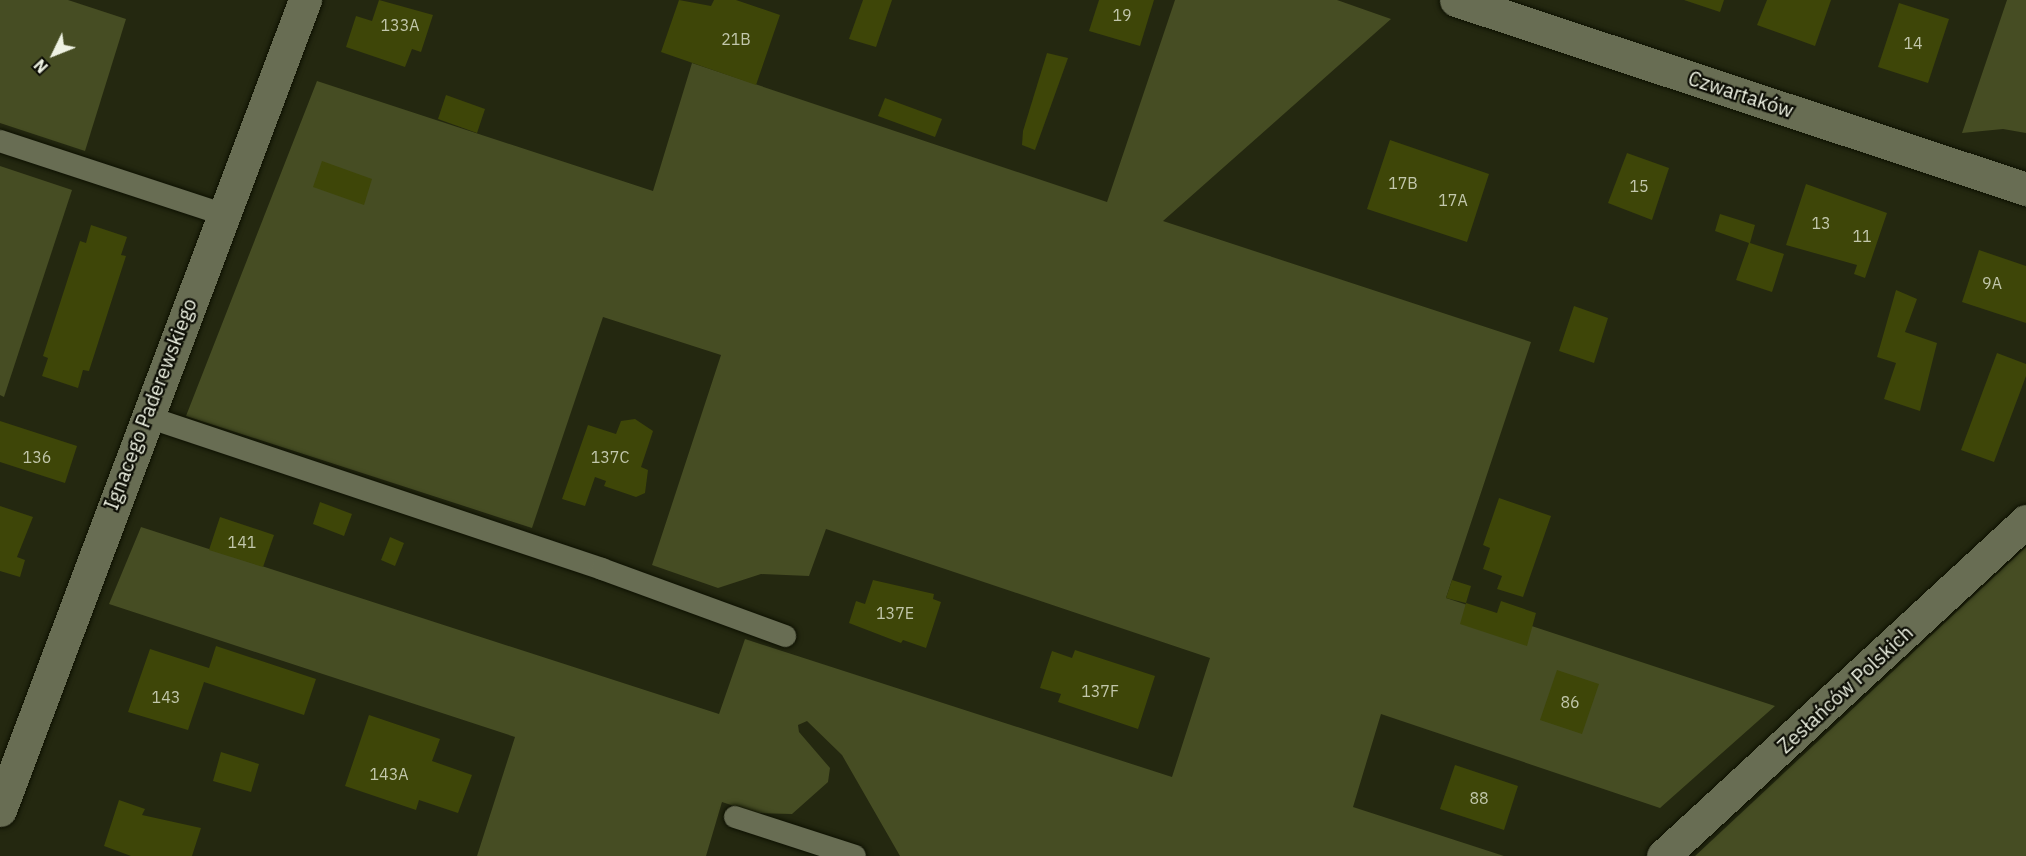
<!DOCTYPE html>
<html>
<head>
<meta charset="utf-8">
<style>
	body { margin:0 }
	#map { position:relative; width:2026px; height:856px; overflow:hidden; background:#242810; font-family:"IBM Plex Sans",sans-serif }
	div>[style] { position:absolute }
	.green>* { inset:0; background:#464d23 }
	.building>* { inset:0; background:#3e4608 }
	.roads { filter:drop-shadow(0 0 2px #0d1000) drop-shadow(0 0 2px #0d1000) }
	.lane>* { height:22px; margin:-11px; padding:0 11px; transform-origin:11px; border-radius:11px; background:#686d53 }
	.street>* { height:33px; margin:-16.5px; padding:0 16.5px; transform-origin:16.5px; border-radius:16.5px; background:#686d53 }
	.secondary>* { height:33px; margin:-16.5px; padding:0 16.5px; transform-origin:16.5px; border-radius:16.5px; background:#686d53 }
	span { translate:-50% -50%; white-space:nowrap; text-align:center; line-height:1.15; -webkit-text-stroke:4.5px #0e0f06; paint-order:stroke }
	.number-label { font-size:16px; color:#c2c7ac }
	.number-label span { -webkit-text-stroke-width:0 }
	.street-label { font-size:20px; color:#eef2e3 }
	.north { position:absolute; left:24px; top:24px; width:60px; height:60px; -webkit-text-stroke:4px #0e0f06; paint-order:stroke; rotate:227deg; font-size:16px; font-weight:700; line-height:24px; text-align:center; color:#eef2e3 }
	.north::after { content:''; display:block; margin:auto; width:21px; height:27px; background:#eef2e3; clip-path:polygon(50% 0,100% 100%,50% 72%,0 100%) }
</style>
</head>
<body>
<div id="map">
	<div class="green">
		<i style="clip-path:polygon(0 0,68px 0,126px 19px,85px 151px,0 123px)"></i>
		<i style="clip-path:polygon(1175px 0,1337px 0,1391px 19px,1163px 221px,1531px 342px,1446px 598px,1775px 706px,1660px 808px,1381px 714px,1353px 807px,1504px 856px,900px 856px,842px 755px,807px 721px,798px 725px,799px 732px,830px 768px,828px 782px,792px 814px,755px 813px,722px 802px,706px 856px,477px 856px,515px 737px,109px 604px,141px 527px,719px 714px,745px 639px,1172px 777px,1210px 658px,826px 529px,809px 576px,761px 574px,718px 588px,652px 565px,721px 355px,603px 317px,532px 528px,186px 416px,317px 81px,653px 191px,692px 63px,1107px 202px)"></i>
		<i style="clip-path:polygon(2007px 0,2026px 0,2026px 133px,2003px 129px,1962px 133px)"></i>
		<i style="clip-path:polygon(0 166px,72px 190px,4px 397px,0 395px)"></i>
		<i style="clip-path:polygon(2026px 547px,2026px 856px,1695px 856px)"></i>
	</div>
	<div class="building">
		<i style="clip-path:polygon(379px 0,433px 15px,421px 52px,412px 49px,405px 67px,346px 47px,356px 16px,372px 21px)"></i>
		<i style="clip-path:polygon(679px 0,711px 6px,714px 0,736px 0,780px 15px,756px 85px,661px 52px)"></i>
		<i style="clip-path:polygon(863px 0,892px 0,876px 47px,849px 39px)"></i>
		<i style="clip-path:polygon(1099px 0,1154px 0,1140px 46px,1089px 31px)"></i>
		<i style="clip-path:polygon(1684px 0,1724px 0,1720px 12px)"></i>
		<i style="clip-path:polygon(1767px 0,1831px 0,1815px 46px,1757px 25px)"></i>
		<i style="clip-path:polygon(1899px 3px,1949px 19px,1928px 83px,1878px 67px)"></i>
		<i style="clip-path:polygon(1047px 53px,1068px 58px,1035px 150px,1022px 145px,1023px 131px)"></i>
		<i style="clip-path:polygon(446px 95px,485px 109px,477px 133px,438px 119px)"></i>
		<i style="clip-path:polygon(885px 98px,942px 119px,935px 137px,878px 116px)"></i>
		<i style="clip-path:polygon(1390px 140px,1489px 174px,1467px 242px,1367px 209px)"></i>
		<i style="clip-path:polygon(1627px 153px,1669px 168px,1652px 220px,1608px 203px)"></i>
		<i style="clip-path:polygon(322px 161px,372px 179px,364px 205px,313px 187px)"></i>
		<i style="clip-path:polygon(1806px 184px,1887px 213px,1865px 278px,1854px 274px,1857px 265px,1786px 245px)"></i>
		<i style="clip-path:polygon(1720px 214px,1755px 225px,1750px 243px,1784px 254px,1772px 292px,1736px 280px,1749px 243px,1715px 231px)"></i>
		<i style="clip-path:polygon(91px 225px,127px 237px,121px 255px,126px 256px,89px 371px,83px 370px,78px 388px,42px 376px,48px 358px,43px 356px,80px 241px,86px 243px)"></i>
		<i style="clip-path:polygon(1979px 250px,2026px 266px,2026px 323px,1962px 302px)"></i>
		<i style="clip-path:polygon(1896px 290px,1917px 299px,1905px 332px,1937px 343px,1920px 411px,1884px 399px,1896px 363px,1877px 357px)"></i>
		<i style="clip-path:polygon(1574px 306px,1608px 318px,1594px 363px,1559px 351px)"></i>
		<i style="clip-path:polygon(1997px 353px,2026px 364px,2026px 376px,1994px 462px,1961px 450px)"></i>
		<i style="clip-path:polygon(635px 419px,653px 431px,641px 467px,648px 470px,645px 493px,636px 497px,604px 486px,606px 481px,595px 477px,585px 506px,562px 499px,588px 425px,616px 434px,621px 421px)"></i>
		<i style="clip-path:polygon(0 421px,77px 446px,65px 483px,0 462px)"></i>
		<i style="clip-path:polygon(1499px 498px,1551px 516px,1523px 597px,1497px 589px,1502px 576px,1483px 569px,1490px 548px,1483px 545px)"></i>
		<i style="clip-path:polygon(320px 502px,352px 514px,344px 536px,313px 524px)"></i>
		<i style="clip-path:polygon(0 506px,33px 517px,17px 557px,25px 560px,20px 577px,0 571px)"></i>
		<i style="clip-path:polygon(220px 517px,274px 535px,263px 567px,209px 550px)"></i>
		<i style="clip-path:polygon(390px 537px,404px 543px,395px 566px,381px 560px)"></i>
		<i style="clip-path:polygon(873px 580px,934px 594px,933px 599px,941px 602px,926px 648px,903px 640px,901px 643px,849px 623px,856px 601px,865px 604px)"></i>
		<i style="clip-path:polygon(1452px 580px,1471px 586px,1466px 603px,1497px 613px,1501px 601px,1536px 613px,1527px 646px,1460px 624px,1466px 603px,1446px 598px)"></i>
		<i style="clip-path:polygon(216px 646px,316px 679px,304px 715px,204px 682px,188px 730px,128px 712px,150px 649px,209px 668px)"></i>
		<i style="clip-path:polygon(1075px 650px,1155px 676px,1138px 729px,1058px 702px,1061px 694px,1040px 688px,1052px 651px,1072px 658px)"></i>
		<i style="clip-path:polygon(1557px 670px,1599px 684px,1582px 734px,1540px 720px)"></i>
		<i style="clip-path:polygon(369px 715px,440px 739px,432px 761px,472px 775px,458px 813px,419px 800px,416px 810px,345px 786px)"></i>
		<i style="clip-path:polygon(221px 752px,259px 764px,251px 792px,213px 781px)"></i>
		<i style="clip-path:polygon(1455px 765px,1518px 786px,1504px 830px,1440px 809px)"></i>
		<i style="clip-path:polygon(119px 800px,145px 809px,142px 815px,201px 828px,192px 856px,131px 856px,104px 846px)"></i>
	</div>
	<div class="roads">
		<div class="lane">
			<i style="left:0;top:141px;width:234px;rotate:18.2deg"></i>
			<i style="left:145px;top:416px;width:482px;rotate:18.5deg"></i>
			<i style="left:602px;top:569px;width:195px;rotate:20.1deg"></i>
			<i style="left:735px;top:817px;width:126px;rotate:18deg"></i>
		</div>
		<div class="street">
			<i style="left:0;top:810px;width:866px;rotate:-69.37deg"></i>
			<i style="left:1663px;top:856px;width:494px;rotate:-42.7deg"></i>
		</div>
		<div class="secondary">
			<i style="left:1456px;top:0;width:601px;rotate:18.34deg"></i>
		</div>
	</div>
	<div class="number-label">
		<span style="left:1122px;top:15px">19</span>
		<span style="left:400px;top:25px">133A</span>
		<span style="left:736px;top:39px">21B</span>
		<span style="left:1913px;top:43px">14</span>
		<span style="left:1403px;top:183px">17B</span>
		<span style="left:1639px;top:186px">15</span>
		<span style="left:1453px;top:200px">17A</span>
		<span style="left:1821px;top:223px">13</span>
		<span style="left:1862px;top:236px">11</span>
		<span style="left:1992px;top:283px">9A</span>
		<span style="left:37px;top:457px">136</span>
		<span style="left:610px;top:457px">137C</span>
		<span style="left:242px;top:542px">141</span>
		<span style="left:895px;top:613px">137E</span>
		<span style="left:1100px;top:691px">137F</span>
		<span style="left:166px;top:697px">143</span>
		<span style="left:1570px;top:702px">86</span>
		<span style="left:389px;top:774px">143A</span>
		<span style="left:1479px;top:798px">88</span>
	</div>
	<div class="street-label">
		<span style="left:1741px;top:94px;rotate:18deg">Czwartaków</span>
		<span style="left:150px;top:404px;rotate:-69deg">Ignacego Paderewskiego</span>
		<span style="left:1845px;top:689px;rotate:-43deg">Zesłańców Polskich</span>
	</div>
	<div class="north">N</div>
</div>
</body>
</html>
